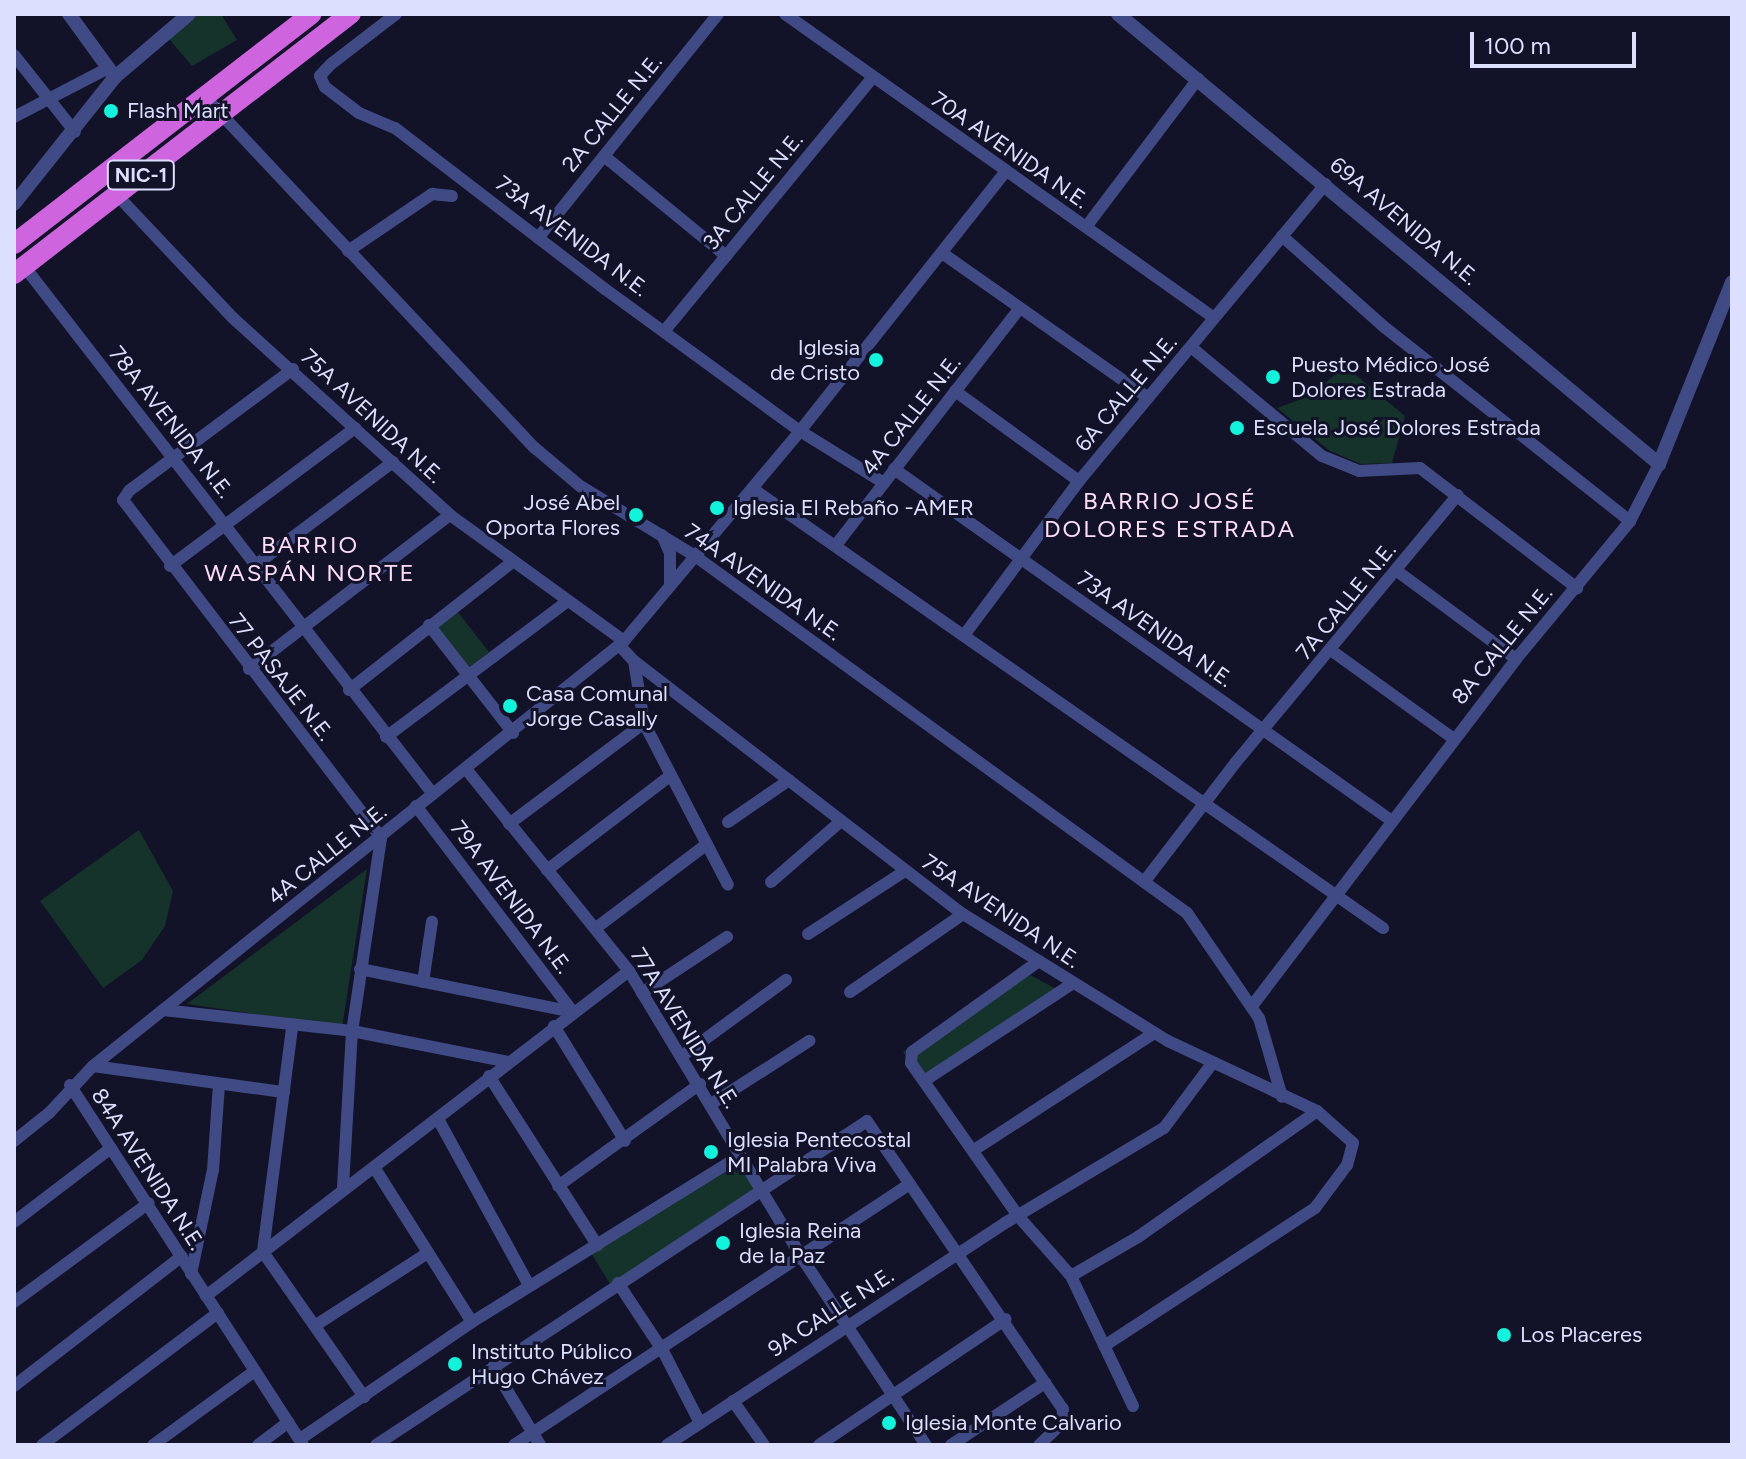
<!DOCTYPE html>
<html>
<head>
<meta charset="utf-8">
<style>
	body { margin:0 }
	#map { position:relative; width:1746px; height:1459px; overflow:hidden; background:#121329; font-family:Figtree,sans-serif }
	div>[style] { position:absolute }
	.green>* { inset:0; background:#15322b }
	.minor>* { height:12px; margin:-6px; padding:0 6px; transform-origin:6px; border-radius:6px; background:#404b85 }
	.tertiary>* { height:14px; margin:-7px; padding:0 7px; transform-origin:7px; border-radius:7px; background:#404b85 }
	.trunk>* { height:20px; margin:-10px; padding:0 10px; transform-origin:10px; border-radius:10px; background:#ce64de }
	.dots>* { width:22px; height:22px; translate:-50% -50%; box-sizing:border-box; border:4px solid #121329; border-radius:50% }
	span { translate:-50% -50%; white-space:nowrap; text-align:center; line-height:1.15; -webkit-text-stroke:6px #121329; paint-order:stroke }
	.shield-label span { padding:2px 6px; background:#121329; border:2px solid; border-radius:6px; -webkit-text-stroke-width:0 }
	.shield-label { font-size:20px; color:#dcdffd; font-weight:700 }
	.poi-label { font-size:22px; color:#dcdffd }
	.left { translate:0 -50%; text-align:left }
	.right { translate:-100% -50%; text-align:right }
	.street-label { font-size:22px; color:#dcdffd }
	.neighbourhood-label { font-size:24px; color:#fdddf8; letter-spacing:2px }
	.frame { position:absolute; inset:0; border:16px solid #dcdffd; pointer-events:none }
	.scale { position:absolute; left:1470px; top:32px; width:166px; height:36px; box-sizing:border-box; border:4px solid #dcdffd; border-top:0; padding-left:10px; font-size:24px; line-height:28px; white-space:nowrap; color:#dcdffd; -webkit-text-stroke:6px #121329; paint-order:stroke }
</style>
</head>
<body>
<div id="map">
	<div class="green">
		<i style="clip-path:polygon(189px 14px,221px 14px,237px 40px,192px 66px,164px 33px)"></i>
		<i style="clip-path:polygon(1345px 366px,1405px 416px,1392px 463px,1361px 464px,1330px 451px,1277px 408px,1310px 396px)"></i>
		<i style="clip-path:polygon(457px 611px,489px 652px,466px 670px,434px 629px)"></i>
		<i style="clip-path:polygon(139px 830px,173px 891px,165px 926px,142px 960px,103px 988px,40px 901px)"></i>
		<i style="clip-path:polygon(367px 869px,342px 1027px,187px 1004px)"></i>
		<i style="clip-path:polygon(1023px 971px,1065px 994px,926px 1083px,903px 1052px)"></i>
		<i style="clip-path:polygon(740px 1156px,760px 1188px,612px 1287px,588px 1248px)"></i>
	</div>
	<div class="minor">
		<i style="left:396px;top:14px;width:82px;rotate:142.4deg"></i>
		<i style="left:331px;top:64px;width:16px;rotate:133deg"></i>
		<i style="left:320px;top:76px;width:12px;rotate:66deg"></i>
		<i style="left:325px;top:87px;width:43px;rotate:37.4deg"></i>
		<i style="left:359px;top:113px;width:39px;rotate:23deg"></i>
		<i style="left:395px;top:128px;width:265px;rotate:37.5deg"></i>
		<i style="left:605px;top:289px;width:241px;rotate:36.1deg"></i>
		<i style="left:800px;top:431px;width:99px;rotate:31.8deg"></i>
		<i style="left:785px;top:14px;width:524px;rotate:35.3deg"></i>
		<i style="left:14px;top:55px;width:98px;rotate:51.6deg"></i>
		<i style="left:204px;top:96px;width:483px;rotate:46.8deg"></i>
		<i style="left:535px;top:448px;width:59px;rotate:40.2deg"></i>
		<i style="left:580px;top:486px;width:135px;rotate:31.3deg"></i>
		<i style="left:695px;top:556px;width:608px;rotate:35.97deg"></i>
		<i style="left:1187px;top:913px;width:127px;rotate:55.6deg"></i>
		<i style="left:1259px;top:1018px;width:82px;rotate:73.8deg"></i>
		<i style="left:14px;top:117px;width:106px;rotate:-27.5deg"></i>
		<i style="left:604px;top:156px;width:158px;rotate:39.3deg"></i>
		<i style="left:116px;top:194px;width:170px;rotate:46.7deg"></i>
		<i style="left:233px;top:318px;width:293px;rotate:42.2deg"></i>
		<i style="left:450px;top:515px;width:215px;rotate:35.9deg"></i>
		<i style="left:1086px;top:227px;width:186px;rotate:-52.9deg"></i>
		<i style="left:1282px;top:236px;width:135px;rotate:41.7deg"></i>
		<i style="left:1383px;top:326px;width:315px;rotate:38.3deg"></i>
		<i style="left:538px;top:238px;width:287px;rotate:-51.2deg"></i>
		<i style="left:348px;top:251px;width:102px;rotate:-34.2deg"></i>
		<i style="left:432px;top:194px;width:20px;rotate:6deg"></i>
		<i style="left:942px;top:253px;width:252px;rotate:35.1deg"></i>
		<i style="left:24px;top:266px;width:668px;rotate:52.24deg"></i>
		<i style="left:666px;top:329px;width:325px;rotate:-50.6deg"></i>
		<i style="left:1191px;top:347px;width:170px;rotate:39.8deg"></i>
		<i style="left:1322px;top:456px;width:40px;rotate:22deg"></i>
		<i style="left:1359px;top:471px;width:61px;rotate:-2.8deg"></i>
		<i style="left:1420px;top:468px;width:198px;rotate:37.4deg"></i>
		<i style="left:293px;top:369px;width:204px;rotate:143.4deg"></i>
		<i style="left:129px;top:491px;width:11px;rotate:124deg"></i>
		<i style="left:123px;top:500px;width:425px;rotate:52.6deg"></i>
		<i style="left:381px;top:838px;width:195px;rotate:98.5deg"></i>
		<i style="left:352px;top:1031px;width:157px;rotate:93.3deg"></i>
		<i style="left:955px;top:391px;width:153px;rotate:36deg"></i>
		<i style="left:894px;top:469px;width:610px;rotate:35.25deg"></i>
		<i style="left:753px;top:489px;width:768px;rotate:34.87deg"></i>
		<i style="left:662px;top:535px;width:20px;rotate:66deg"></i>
		<i style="left:670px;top:553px;width:33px;rotate:90deg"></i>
		<i style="left:836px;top:545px;width:297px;rotate:-52.2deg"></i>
		<i style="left:257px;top:564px;width:170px;rotate:-36.9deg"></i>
		<i style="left:170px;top:566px;width:231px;rotate:-36.7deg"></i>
		<i style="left:1397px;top:571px;width:148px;rotate:36.5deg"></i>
		<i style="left:429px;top:625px;width:137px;rotate:52.1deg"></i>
		<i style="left:965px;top:634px;width:191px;rotate:-53.3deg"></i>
		<i style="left:1079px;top:481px;width:386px;rotate:-50.3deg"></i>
		<i style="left:619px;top:645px;width:22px;rotate:47deg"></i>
		<i style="left:634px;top:661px;width:63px;rotate:80.8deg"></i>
		<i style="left:644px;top:723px;width:182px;rotate:62.6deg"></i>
		<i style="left:1332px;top:651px;width:150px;rotate:35.8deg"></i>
		<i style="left:634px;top:661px;width:415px;rotate:37.6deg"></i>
		<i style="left:963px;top:914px;width:241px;rotate:31.8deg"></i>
		<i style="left:1168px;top:1041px;width:165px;rotate:25.2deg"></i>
		<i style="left:1317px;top:1111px;width:48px;rotate:41.6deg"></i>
		<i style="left:1353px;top:1143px;width:23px;rotate:105deg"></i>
		<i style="left:1347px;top:1165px;width:54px;rotate:126.7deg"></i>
		<i style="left:1315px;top:1208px;width:252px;rotate:146.8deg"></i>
		<i style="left:249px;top:669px;width:253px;rotate:-37.5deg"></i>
		<i style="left:349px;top:690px;width:207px;rotate:-38.1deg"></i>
		<i style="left:386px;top:737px;width:227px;rotate:-36.8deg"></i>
		<i style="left:466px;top:769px;width:260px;rotate:51.1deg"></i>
		<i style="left:629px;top:971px;width:335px;rotate:58.9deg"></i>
		<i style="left:802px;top:1258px;width:224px;rotate:56.5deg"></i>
		<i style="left:416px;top:806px;width:259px;rotate:52.7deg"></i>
		<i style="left:728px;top:822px;width:74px;rotate:-34.5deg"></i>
		<i style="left:509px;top:824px;width:169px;rotate:-36.8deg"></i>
		<i style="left:547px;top:870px;width:155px;rotate:-37.4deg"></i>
		<i style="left:771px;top:882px;width:91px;rotate:-41deg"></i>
		<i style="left:1144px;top:882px;width:151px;rotate:-52.5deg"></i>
		<i style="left:1236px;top:762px;width:347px;rotate:-50.3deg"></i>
		<i style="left:596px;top:928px;width:139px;rotate:-37.1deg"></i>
		<i style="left:808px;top:934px;width:116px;rotate:-33deg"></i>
		<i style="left:1039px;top:961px;width:156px;rotate:144.4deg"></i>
		<i style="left:912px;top:1052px;width:11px;rotate:95deg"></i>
		<i style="left:911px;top:1063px;width:187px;rotate:55deg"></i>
		<i style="left:1018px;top:1216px;width:80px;rotate:48.5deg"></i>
		<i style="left:1071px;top:1276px;width:144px;rotate:64.5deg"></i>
		<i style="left:360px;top:969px;width:217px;rotate:11.4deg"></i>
		<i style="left:423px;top:982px;width:61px;rotate:-81.5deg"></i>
		<i style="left:850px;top:992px;width:137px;rotate:-34.6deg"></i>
		<i style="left:642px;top:993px;width:102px;rotate:-33.4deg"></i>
		<i style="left:1252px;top:1006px;width:436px;rotate:-52.7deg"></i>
		<i style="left:1516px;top:659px;width:179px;rotate:-50.4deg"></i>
		<i style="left:1630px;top:521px;width:64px;rotate:-63deg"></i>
		<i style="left:163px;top:1010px;width:190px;rotate:6.3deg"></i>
		<i style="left:352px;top:1031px;width:159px;rotate:11.2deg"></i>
		<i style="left:554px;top:1026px;width:135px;rotate:58.3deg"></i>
		<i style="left:292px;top:1028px;width:226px;rotate:97.4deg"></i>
		<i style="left:263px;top:1252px;width:177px;rotate:55.1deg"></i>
		<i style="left:682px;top:1056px;width:129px;rotate:-36.2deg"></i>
		<i style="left:93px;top:1066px;width:193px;rotate:7.8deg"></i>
		<i style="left:489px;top:1076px;width:201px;rotate:57.4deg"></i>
		<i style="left:924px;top:1081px;width:178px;rotate:-33.3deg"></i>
		<i style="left:70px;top:1085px;width:429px;rotate:57.1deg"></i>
		<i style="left:711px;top:1104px;width:117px;rotate:-32.7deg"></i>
		<i style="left:438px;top:1119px;width:189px;rotate:61.3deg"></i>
		<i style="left:14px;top:1141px;width:45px;rotate:-38.7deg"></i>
		<i style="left:49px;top:1113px;width:64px;rotate:-46.9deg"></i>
		<i style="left:93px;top:1066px;width:680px;rotate:-38.67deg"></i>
		<i style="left:624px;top:641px;width:274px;rotate:-50deg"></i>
		<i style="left:800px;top:431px;width:330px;rotate:-51.6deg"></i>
		<i style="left:974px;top:1150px;width:215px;rotate:-33deg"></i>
		<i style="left:374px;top:1167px;width:183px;rotate:57.7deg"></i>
		<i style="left:558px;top:1186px;width:175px;rotate:-35.7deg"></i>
		<i style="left:14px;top:1222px;width:122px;rotate:-37.3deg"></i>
		<i style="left:191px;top:1274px;width:106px;rotate:-78.1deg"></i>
		<i style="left:213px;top:1170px;width:86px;rotate:-86deg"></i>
		<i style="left:1071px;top:1276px;width:78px;rotate:-30.2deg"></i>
		<i style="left:1138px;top:1237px;width:219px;rotate:-35.1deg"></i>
		<i style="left:618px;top:1283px;width:82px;rotate:56.5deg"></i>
		<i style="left:663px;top:1351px;width:81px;rotate:62.8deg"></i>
		<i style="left:206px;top:1296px;width:533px;rotate:-37.54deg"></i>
		<i style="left:14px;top:1302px;width:167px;rotate:-36.3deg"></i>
		<i style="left:316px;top:1325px;width:131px;rotate:-32.8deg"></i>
		<i style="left:493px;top:1367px;width:91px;rotate:58.9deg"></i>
		<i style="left:14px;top:1386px;width:212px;rotate:-37.7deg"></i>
		<i style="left:733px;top:1401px;width:54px;rotate:54.8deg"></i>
		<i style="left:300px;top:1439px;width:208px;rotate:-34.2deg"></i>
		<i style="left:472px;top:1322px;width:315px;rotate:-31.8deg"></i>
		<i style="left:42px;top:1445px;width:220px;rotate:-36.9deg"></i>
		<i style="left:153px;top:1445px;width:126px;rotate:-36deg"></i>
		<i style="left:258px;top:1445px;width:38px;rotate:-37deg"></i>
		<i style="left:376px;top:1445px;width:588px;rotate:-33.42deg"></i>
		<i style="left:867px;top:1121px;width:348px;rotate:55.8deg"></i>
		<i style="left:1063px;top:1409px;width:14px;rotate:94deg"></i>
		<i style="left:1062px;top:1423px;width:32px;rotate:136deg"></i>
		<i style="left:514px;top:1445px;width:474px;rotate:-33.4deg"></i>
		<i style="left:667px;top:1445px;width:404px;rotate:-33.3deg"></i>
		<i style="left:1005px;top:1223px;width:185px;rotate:-30.9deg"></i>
		<i style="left:1164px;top:1128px;width:79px;rotate:-53.3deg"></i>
		<i style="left:819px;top:1445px;width:225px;rotate:-34deg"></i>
		<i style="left:951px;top:1445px;width:113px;rotate:-33.4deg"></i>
	</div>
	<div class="tertiary">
		<i style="left:69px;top:14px;width:78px;rotate:53.9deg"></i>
		<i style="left:1118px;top:14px;width:704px;rotate:39.75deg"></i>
		<i style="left:1659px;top:464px;width:196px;rotate:-68.1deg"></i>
		<i style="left:14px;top:204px;width:162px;rotate:-51.5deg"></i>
		<i style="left:115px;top:77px;width:97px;rotate:-40.4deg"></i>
	</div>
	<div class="trunk">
		<i style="left:14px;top:244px;width:376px;rotate:-37.7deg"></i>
		<i style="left:14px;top:274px;width:426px;rotate:-37.7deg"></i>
	</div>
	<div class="dots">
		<i style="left:111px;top:111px;background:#13f2da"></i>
		<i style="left:876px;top:360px;background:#13f2da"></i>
		<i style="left:1273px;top:377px;background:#13f2da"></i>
		<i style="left:1237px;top:428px;background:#13f2da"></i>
		<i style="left:717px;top:508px;background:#13f2da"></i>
		<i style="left:636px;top:515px;background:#13f2da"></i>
		<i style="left:510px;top:706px;background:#13f2da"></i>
		<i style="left:711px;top:1152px;background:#13f2da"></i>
		<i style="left:723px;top:1243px;background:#13f2da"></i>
		<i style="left:1504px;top:1335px;background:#13f2da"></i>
		<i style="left:455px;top:1364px;background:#13f2da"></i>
		<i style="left:889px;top:1423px;background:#13f2da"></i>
	</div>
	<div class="shield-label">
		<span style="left:141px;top:175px">NIC-1</span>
	</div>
	<div class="poi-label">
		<span class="left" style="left:127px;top:111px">Flash Mart</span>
		<span class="right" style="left:860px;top:360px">Iglesia<br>de Cristo</span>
		<span class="left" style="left:1291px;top:377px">Puesto Médico José<br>Dolores Estrada</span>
		<span class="left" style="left:1253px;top:428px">Escuela José Dolores Estrada</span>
		<span class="right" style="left:620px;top:515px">José Abel<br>Oporta Flores</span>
		<span class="left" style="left:733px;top:508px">Iglesia El Rebaño -AMER</span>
		<span class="left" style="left:526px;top:706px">Casa Comunal<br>Jorge Casally</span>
		<span class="left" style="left:727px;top:1152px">Iglesia Pentecostal<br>MI Palabra Viva</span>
		<span class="left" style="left:739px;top:1243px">Iglesia Reina<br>de la Paz</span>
		<span class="left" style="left:1520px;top:1335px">Los Placeres</span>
		<span class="left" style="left:471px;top:1364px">Instituto Público<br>Hugo Chávez</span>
		<span class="left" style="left:905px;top:1423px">Iglesia Monte Calvario</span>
	</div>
	<div class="street-label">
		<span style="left:612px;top:113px;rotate:-51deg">2A CALLE N.E.</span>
		<span style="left:1010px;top:150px;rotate:35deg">70A AVENIDA N.E.</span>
		<span style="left:753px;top:191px;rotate:-51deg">3A CALLE N.E.</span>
		<span style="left:1404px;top:221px;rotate:40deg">69A AVENIDA N.E.</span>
		<span style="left:572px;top:236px;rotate:37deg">73A AVENIDA N.E.</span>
		<span style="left:1126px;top:393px;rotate:-50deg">6A CALLE N.E.</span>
		<span style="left:911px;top:415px;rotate:-52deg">4A CALLE N.E.</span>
		<span style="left:372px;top:416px;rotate:43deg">75A AVENIDA N.E.</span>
		<span style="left:171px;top:422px;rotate:52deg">78A AVENIDA N.E.</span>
		<span style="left:763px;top:582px;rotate:35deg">74A AVENIDA N.E.</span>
		<span style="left:1346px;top:601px;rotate:-51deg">7A CALLE N.E.</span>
		<span style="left:1155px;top:629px;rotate:35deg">73A AVENIDA N.E.</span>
		<span style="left:1502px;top:645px;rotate:-51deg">8A CALLE N.E.</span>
		<span style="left:281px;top:677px;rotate:52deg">77 PASAJE N.E.</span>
		<span style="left:327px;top:854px;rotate:-39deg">4A CALLE N.E.</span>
		<span style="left:511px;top:897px;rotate:53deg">79A AVENIDA N.E.</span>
		<span style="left:1001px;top:911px;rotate:34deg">75A AVENIDA N.E.</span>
		<span style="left:685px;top:1028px;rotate:58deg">77A AVENIDA N.E.</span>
		<span style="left:148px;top:1169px;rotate:57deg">84A AVENIDA N.E.</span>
		<span style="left:831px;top:1312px;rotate:-33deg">9A CALLE N.E.</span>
	</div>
	<div class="neighbourhood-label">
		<span style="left:1170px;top:515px">BARRIO JOSÉ<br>DOLORES ESTRADA</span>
		<span style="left:310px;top:559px">BARRIO<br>WASPÁN NORTE</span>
	</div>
	<div class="frame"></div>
	<div class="scale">100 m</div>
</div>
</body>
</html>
